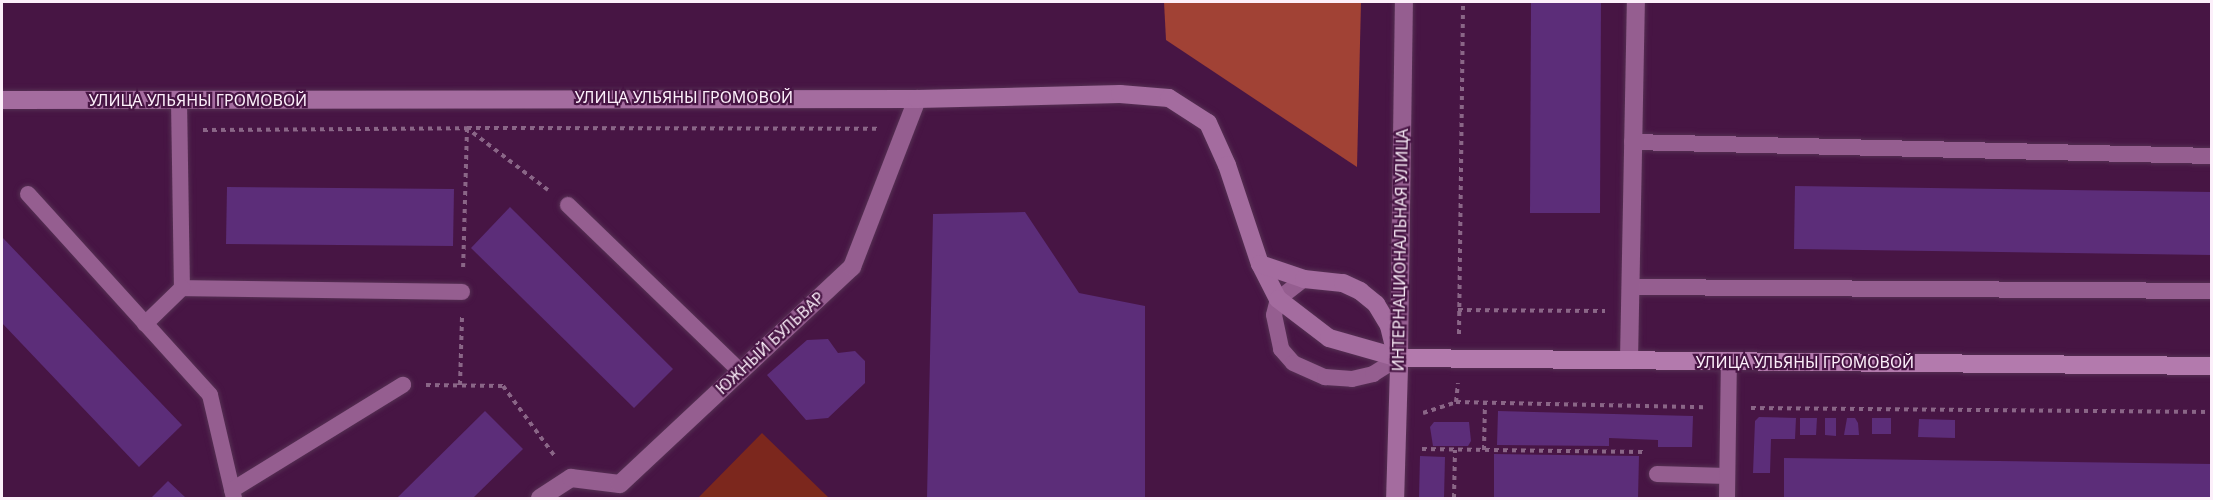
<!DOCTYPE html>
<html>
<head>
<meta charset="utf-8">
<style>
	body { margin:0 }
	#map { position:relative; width:2213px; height:500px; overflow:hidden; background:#471544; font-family:"Noto Sans",sans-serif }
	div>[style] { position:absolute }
	.green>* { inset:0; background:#7c271d }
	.forest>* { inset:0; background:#a14235 }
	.building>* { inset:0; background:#5c2d79 }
	.path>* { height:4px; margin-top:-2px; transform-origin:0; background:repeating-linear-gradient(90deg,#8a6687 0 4.5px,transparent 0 9px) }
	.roads { filter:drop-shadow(0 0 2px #553053) drop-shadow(0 0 2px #553053) }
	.lane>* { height:16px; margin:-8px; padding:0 8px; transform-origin:8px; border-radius:8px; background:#955e90 }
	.street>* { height:18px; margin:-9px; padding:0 9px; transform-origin:9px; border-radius:9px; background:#955e90 }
	.secondary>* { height:18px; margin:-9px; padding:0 9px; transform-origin:9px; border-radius:9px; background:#a46c9f }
	.primary>* { height:18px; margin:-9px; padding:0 9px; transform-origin:9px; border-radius:9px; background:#b37aad }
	span { translate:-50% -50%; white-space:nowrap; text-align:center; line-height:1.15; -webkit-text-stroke:4.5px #471544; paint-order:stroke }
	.street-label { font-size:16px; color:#fceffa }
	.frame { position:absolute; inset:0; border:3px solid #fceffa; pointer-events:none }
</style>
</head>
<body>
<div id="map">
	<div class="green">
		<i style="clip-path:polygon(762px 433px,829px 498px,698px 498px)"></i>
	</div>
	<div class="forest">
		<i style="clip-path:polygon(1164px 2px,1361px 2px,1357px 167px,1166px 40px)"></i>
	</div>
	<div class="building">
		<i style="clip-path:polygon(1531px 2px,1601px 2px,1600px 213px,1530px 213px)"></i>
		<i style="clip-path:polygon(1795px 186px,2212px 192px,2212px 255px,1794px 249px)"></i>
		<i style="clip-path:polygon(227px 187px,454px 189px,453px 246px,226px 244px)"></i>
		<i style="clip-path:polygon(510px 207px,673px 369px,634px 408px,471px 248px)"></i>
		<i style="clip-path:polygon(1025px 212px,1079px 293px,1145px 306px,1145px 498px,927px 498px,933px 214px)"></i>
		<i style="clip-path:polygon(2px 237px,182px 425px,139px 467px,2px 323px)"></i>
		<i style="clip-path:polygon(828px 339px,838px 353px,855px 351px,865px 361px,865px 383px,828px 418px,806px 420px,767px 375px,807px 340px)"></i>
		<i style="clip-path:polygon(485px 411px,523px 449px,473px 498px,397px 498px)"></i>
		<i style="clip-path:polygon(1498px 411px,1693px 416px,1692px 447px,1658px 447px,1658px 440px,1609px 438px,1609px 446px,1497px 445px)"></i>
		<i style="clip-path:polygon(1759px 417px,1796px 418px,1795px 439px,1771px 439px,1770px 473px,1753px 473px,1755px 421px)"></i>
		<i style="clip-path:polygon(1800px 418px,1817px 418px,1816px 435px,1800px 435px)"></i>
		<i style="clip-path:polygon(1825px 418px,1836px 418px,1836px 436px,1825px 435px)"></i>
		<i style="clip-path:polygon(1847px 418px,1855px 418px,1858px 423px,1859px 435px,1844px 435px)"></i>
		<i style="clip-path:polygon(1872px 418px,1891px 418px,1891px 434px,1872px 434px)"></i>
		<i style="clip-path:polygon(1919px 419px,1955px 420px,1955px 438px,1918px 437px)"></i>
		<i style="clip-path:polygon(1434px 422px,1469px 422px,1471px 441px,1468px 446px,1433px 446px,1430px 427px)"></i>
		<i style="clip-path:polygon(1494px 454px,1639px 456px,1638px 498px,1494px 498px)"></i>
		<i style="clip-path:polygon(1420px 456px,1445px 457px,1444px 498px,1419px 498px)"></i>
		<i style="clip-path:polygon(1784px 458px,2212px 464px,2212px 498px,1784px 498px)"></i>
		<i style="clip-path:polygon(168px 481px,186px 498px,151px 498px)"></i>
	</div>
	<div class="path">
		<i style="left:203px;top:130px;width:264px;rotate:-0.4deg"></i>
		<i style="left:467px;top:128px;width:140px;rotate:91.6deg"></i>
		<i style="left:548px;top:190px;width:102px;rotate:-142.6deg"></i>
		<i style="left:467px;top:128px;width:412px;rotate:0.1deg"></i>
		<i style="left:1458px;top:310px;width:147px;rotate:0.4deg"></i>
		<i style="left:1459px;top:334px;width:332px;rotate:-89.3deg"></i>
		<i style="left:426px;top:385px;width:77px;rotate:0.7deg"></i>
		<i style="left:503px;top:386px;width:89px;rotate:53.6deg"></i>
		<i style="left:460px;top:385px;width:68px;rotate:-88.3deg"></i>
		<i style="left:1456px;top:402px;width:19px;rotate:-84deg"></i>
		<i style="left:1751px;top:408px;width:461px;rotate:0.5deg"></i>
		<i style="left:1423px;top:413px;width:35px;rotate:-18deg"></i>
		<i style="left:1456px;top:402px;width:249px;rotate:1.2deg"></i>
		<i style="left:1422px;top:449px;width:221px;rotate:0.8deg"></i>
		<i style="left:1484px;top:450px;width:47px;rotate:-88.8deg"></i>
		<i style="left:1454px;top:498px;width:48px;rotate:-88.8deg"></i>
	</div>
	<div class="roads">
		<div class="lane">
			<i style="left:179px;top:100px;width:188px;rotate:89.1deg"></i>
			<i style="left:182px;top:288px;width:280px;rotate:0.8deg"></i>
			<i style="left:1632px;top:142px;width:580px;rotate:1.38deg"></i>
			<i style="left:28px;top:194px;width:271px;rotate:47.8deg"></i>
			<i style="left:210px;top:395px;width:106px;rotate:76.9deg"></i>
			<i style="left:568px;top:205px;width:239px;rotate:44deg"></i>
			<i style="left:1304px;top:279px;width:33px;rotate:142deg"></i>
			<i style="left:1278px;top:299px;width:16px;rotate:104deg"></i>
			<i style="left:1274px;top:315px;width:35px;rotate:78deg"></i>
			<i style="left:1281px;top:349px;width:18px;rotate:49deg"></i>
			<i style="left:1293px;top:363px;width:35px;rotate:24deg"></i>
			<i style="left:1325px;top:377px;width:27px;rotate:4deg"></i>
			<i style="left:1352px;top:379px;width:22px;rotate:-13deg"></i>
			<i style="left:1373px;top:374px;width:31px;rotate:-32deg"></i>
			<i style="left:1631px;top:287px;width:581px;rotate:0.39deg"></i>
			<i style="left:145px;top:324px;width:52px;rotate:-44.2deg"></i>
			<i style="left:1657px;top:474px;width:70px;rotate:1.6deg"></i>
			<i style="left:232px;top:490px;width:201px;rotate:-31.6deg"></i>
			<i style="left:1727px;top:498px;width:136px;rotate:-89.2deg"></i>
		</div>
		<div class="street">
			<i style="left:1399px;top:354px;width:352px;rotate:-89.2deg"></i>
			<i style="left:1629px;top:360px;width:358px;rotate:-88.9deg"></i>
			<i style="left:540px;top:498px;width:37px;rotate:-33deg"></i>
			<i style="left:571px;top:478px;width:49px;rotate:7deg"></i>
			<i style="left:620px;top:484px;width:318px;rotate:-43.1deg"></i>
			<i style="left:852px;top:267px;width:180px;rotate:-68.8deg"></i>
		</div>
		<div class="secondary">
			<i style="left:2px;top:100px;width:915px;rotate:-0.06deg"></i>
			<i style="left:917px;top:99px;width:203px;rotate:-1.4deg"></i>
			<i style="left:1120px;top:94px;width:49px;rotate:4.7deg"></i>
			<i style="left:1169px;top:98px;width:46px;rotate:32.7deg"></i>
			<i style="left:1208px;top:123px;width:46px;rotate:65.7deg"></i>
			<i style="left:1227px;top:165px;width:104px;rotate:71.6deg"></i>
			<i style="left:1260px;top:264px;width:39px;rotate:63deg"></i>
			<i style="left:1278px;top:299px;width:64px;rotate:37.4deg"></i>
			<i style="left:1329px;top:338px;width:73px;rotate:15.9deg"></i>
			<i style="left:1260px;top:264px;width:46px;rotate:18.8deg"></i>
			<i style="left:1304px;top:279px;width:39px;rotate:6deg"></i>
			<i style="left:1343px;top:283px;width:19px;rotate:25deg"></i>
			<i style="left:1360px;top:291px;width:21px;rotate:39deg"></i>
			<i style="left:1376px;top:304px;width:26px;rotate:59deg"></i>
			<i style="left:1389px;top:326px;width:42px;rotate:76.3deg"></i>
			<i style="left:1399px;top:367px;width:131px;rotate:91.7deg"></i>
		</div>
		<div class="primary">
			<i style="left:1399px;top:358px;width:813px;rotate:0.56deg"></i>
		</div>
	</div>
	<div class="street-label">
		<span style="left:684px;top:97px">УЛИЦА УЛЬЯНЫ ГРОМОВОЙ</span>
		<span style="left:198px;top:100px">УЛИЦА УЛЬЯНЫ ГРОМОВОЙ</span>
		<span style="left:1400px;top:250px;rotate:-89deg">ИНТЕРНАЦИОНАЛЬНАЯ УЛИЦА</span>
		<span style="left:770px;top:343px;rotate:-43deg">ЮЖНЫЙ БУЛЬВАР</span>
		<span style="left:1805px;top:362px">УЛИЦА УЛЬЯНЫ ГРОМОВОЙ</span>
	</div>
	<div class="frame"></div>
</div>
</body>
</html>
